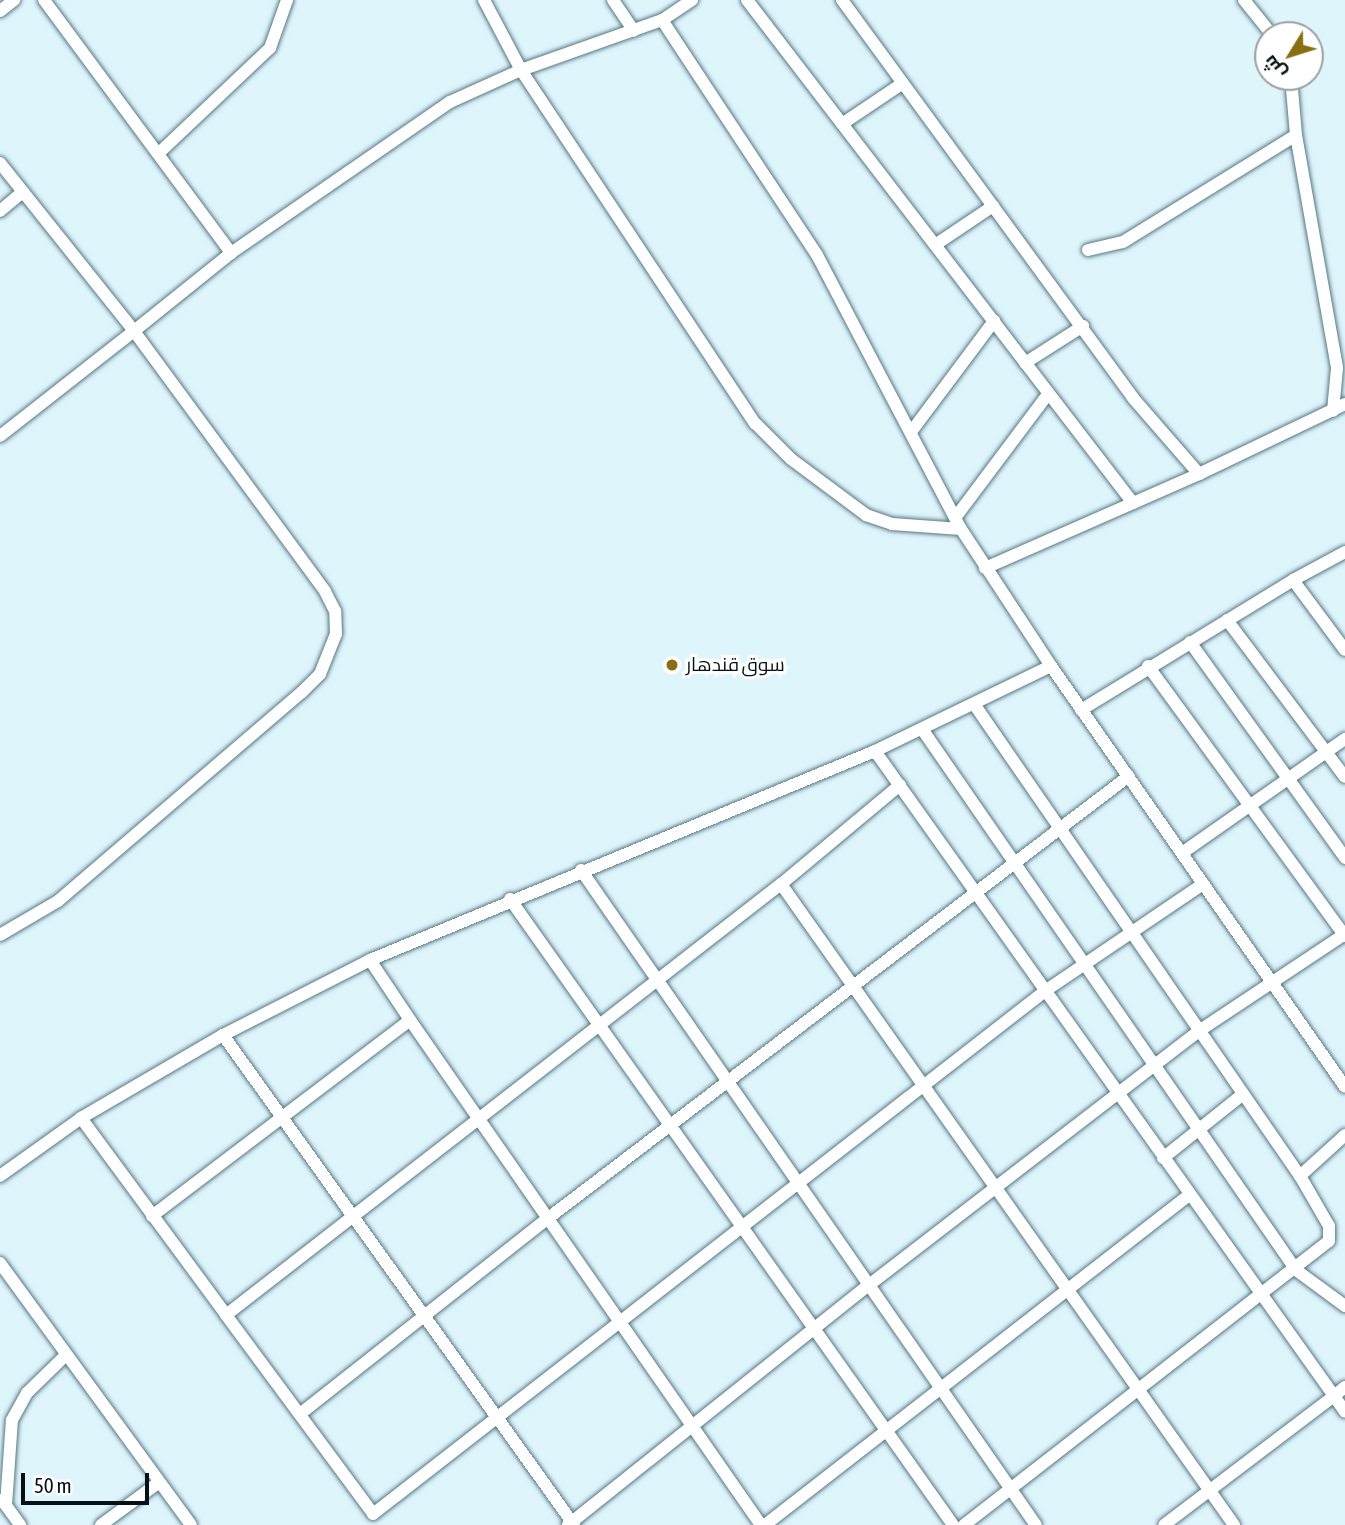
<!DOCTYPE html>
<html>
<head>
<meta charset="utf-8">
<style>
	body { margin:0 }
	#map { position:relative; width:1345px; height:1525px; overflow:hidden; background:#dff5fc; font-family:"Asap Condensed",Cairo,sans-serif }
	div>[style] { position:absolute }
	.roads { filter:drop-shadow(0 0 2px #567883) drop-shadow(0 0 2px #567883) }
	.minor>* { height:12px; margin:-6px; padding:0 6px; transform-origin:6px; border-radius:6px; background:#fff }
	.dots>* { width:19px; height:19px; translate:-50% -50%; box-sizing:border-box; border:4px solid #fff; border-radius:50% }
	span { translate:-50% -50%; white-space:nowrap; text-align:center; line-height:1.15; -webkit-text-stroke:6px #fff; paint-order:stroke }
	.poi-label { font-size:19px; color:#051116 }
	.left { translate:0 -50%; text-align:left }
	.north { position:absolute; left:1254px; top:21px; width:70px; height:70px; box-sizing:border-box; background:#fff; border:2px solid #9ba0a2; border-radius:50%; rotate:232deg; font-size:19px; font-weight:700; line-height:28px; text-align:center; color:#051116 }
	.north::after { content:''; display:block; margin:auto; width:24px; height:32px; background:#8a6f10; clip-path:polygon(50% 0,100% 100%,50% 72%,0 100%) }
	.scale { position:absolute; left:21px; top:1473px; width:128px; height:32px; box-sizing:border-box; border:4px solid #051116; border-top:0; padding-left:9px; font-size:21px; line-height:24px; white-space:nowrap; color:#051116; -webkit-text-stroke:5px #fff; paint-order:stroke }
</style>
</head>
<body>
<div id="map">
	<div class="roads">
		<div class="minor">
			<i style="left:44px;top:0;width:315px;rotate:53.5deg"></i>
			<i style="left:484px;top:0;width:79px;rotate:62.1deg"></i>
			<i style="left:521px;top:70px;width:424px;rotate:56.5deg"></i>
			<i style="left:755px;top:423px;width:51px;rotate:45deg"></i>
			<i style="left:791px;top:459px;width:94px;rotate:36.7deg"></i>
			<i style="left:866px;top:515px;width:28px;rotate:19deg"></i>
			<i style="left:892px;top:524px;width:69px;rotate:4.1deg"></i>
			<i style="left:613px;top:0;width:37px;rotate:56deg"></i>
			<i style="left:692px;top:0;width:36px;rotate:146deg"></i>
			<i style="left:662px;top:20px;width:282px;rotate:56.6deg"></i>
			<i style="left:817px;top:255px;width:310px;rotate:62.3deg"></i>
			<i style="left:961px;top:529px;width:164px;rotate:56.7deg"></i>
			<i style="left:1051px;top:666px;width:513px;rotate:55.07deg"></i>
			<i style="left:747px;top:0;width:634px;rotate:52.5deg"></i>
			<i style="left:842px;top:0;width:493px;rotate:53.8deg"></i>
			<i style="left:1133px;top:398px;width:101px;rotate:49deg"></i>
			<i style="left:1199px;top:474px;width:162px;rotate:-25.6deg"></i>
			<i style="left:1244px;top:0;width:45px;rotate:51.3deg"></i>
			<i style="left:0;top:11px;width:18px;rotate:-38deg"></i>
			<i style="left:1291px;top:77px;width:58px;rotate:85.1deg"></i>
			<i style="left:842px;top:124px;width:73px;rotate:-33.9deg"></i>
			<i style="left:160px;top:152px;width:151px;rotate:-43.4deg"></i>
			<i style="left:270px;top:48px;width:51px;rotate:-70.5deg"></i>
			<i style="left:0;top:163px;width:215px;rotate:51.4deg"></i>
			<i style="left:134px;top:331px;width:170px;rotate:141.9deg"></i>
			<i style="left:0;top:211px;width:30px;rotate:-40deg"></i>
			<i style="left:935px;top:245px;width:70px;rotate:-33.9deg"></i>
			<i style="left:1088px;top:250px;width:36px;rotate:-13deg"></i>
			<i style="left:1123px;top:242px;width:203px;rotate:-31.7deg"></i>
			<i style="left:1296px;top:135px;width:237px;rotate:80deg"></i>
			<i style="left:1337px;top:368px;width:43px;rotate:95.3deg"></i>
			<i style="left:1025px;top:363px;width:69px;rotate:-32.5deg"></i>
			<i style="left:911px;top:432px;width:139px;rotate:-53.2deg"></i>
			<i style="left:955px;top:518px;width:156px;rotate:-53.1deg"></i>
			<i style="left:1345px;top:552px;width:59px;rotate:151.7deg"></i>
			<i style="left:1293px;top:580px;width:87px;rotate:53.4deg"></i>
			<i style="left:985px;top:568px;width:234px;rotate:-23.7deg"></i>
			<i style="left:1227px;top:620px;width:196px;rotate:53.1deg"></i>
			<i style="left:1190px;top:642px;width:266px;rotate:54.3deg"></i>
			<i style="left:1148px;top:666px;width:334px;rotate:53.9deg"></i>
			<i style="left:974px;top:704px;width:574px;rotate:55.37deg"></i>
			<i style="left:1081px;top:710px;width:249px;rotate:-31.5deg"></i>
			<i style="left:922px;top:729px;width:658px;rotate:55.34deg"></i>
			<i style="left:1296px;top:1270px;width:61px;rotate:36.3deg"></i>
			<i style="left:875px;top:751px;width:792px;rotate:54.56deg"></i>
			<i style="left:1334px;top:1396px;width:213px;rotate:142.8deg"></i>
			<i style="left:900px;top:785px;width:155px;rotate:140.2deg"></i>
			<i style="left:781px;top:884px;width:785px;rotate:54.75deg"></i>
			<i style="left:1182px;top:853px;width:199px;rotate:-35deg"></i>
			<i style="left:581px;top:870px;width:505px;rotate:55.24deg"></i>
			<i style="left:869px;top:1285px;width:416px;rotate:-37.6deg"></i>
			<i style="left:1199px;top:1031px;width:175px;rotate:-33.6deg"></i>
			<i style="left:510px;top:899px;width:767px;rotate:54.71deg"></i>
			<i style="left:0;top:935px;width:67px;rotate:-30.4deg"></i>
			<i style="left:58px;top:901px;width:320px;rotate:-40.6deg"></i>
			<i style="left:301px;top:693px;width:27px;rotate:-45deg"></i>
			<i style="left:320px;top:674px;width:43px;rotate:-68.2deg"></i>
			<i style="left:336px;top:634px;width:23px;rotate:-92deg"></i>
			<i style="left:335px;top:611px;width:22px;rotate:-117deg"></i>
			<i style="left:325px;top:591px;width:323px;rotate:-126.3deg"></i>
			<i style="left:134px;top:331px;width:124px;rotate:-38.8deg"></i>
			<i style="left:231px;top:253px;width:266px;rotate:-34.6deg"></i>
			<i style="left:450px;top:102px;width:78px;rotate:-24.3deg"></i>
			<i style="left:521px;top:70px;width:150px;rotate:-19.5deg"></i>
			<i style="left:370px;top:960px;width:72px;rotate:56.3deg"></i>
			<i style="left:223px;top:1035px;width:603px;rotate:54.38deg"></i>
			<i style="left:81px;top:1118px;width:164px;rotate:-30.3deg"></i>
			<i style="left:223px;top:1035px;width:165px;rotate:-27deg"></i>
			<i style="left:370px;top:960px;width:547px;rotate:-22.48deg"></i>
			<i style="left:875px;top:751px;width:195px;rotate:-25.8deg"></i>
			<i style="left:1163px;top:1158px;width:101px;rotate:-38.6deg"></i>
			<i style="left:0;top:1176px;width:100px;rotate:-35.6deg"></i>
			<i style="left:81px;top:1118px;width:245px;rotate:53.6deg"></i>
			<i style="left:226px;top:1315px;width:703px;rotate:-37.83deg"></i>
			<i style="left:152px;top:1216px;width:324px;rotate:-37.2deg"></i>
			<i style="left:410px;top:1020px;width:615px;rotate:55.2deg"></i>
			<i style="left:0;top:1263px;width:324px;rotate:53.9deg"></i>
			<i style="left:226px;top:1315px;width:247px;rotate:53.5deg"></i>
			<i style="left:373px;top:1514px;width:852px;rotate:-37.89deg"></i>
			<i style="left:1045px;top:991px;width:191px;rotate:-34.1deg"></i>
			<i style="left:1345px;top:1387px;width:14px;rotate:141deg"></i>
			<i style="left:1334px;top:1396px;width:19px;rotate:55deg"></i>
			<i style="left:300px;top:1414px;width:315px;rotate:-38.3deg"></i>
			<i style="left:547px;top:1219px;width:731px;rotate:-37.28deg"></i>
			<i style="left:2px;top:1500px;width:31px;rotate:54deg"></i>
			<i style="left:6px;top:1505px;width:85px;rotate:-86deg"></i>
			<i style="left:12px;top:1420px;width:31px;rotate:-61deg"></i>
			<i style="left:27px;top:1393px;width:54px;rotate:-44.3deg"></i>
			<i style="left:101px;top:1525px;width:71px;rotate:-36.4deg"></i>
			<i style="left:568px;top:1525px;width:385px;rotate:-38.6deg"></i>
			<i style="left:869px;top:1285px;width:292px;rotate:55.2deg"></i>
			<i style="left:765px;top:1525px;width:537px;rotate:-37.89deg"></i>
			<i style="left:964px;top:1525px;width:462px;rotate:-37.9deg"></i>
			<i style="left:1329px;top:1241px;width:15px;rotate:-90deg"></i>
			<i style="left:1329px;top:1226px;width:58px;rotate:-120.1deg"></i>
			<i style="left:1300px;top:1176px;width:61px;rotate:-42.3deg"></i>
		</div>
	</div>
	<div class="dots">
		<i style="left:672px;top:665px;background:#8a6f10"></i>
	</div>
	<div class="poi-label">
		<span class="left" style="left:686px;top:665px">سوق قندهار</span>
	</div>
	<div class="north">ش</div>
	<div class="scale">50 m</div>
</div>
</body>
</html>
